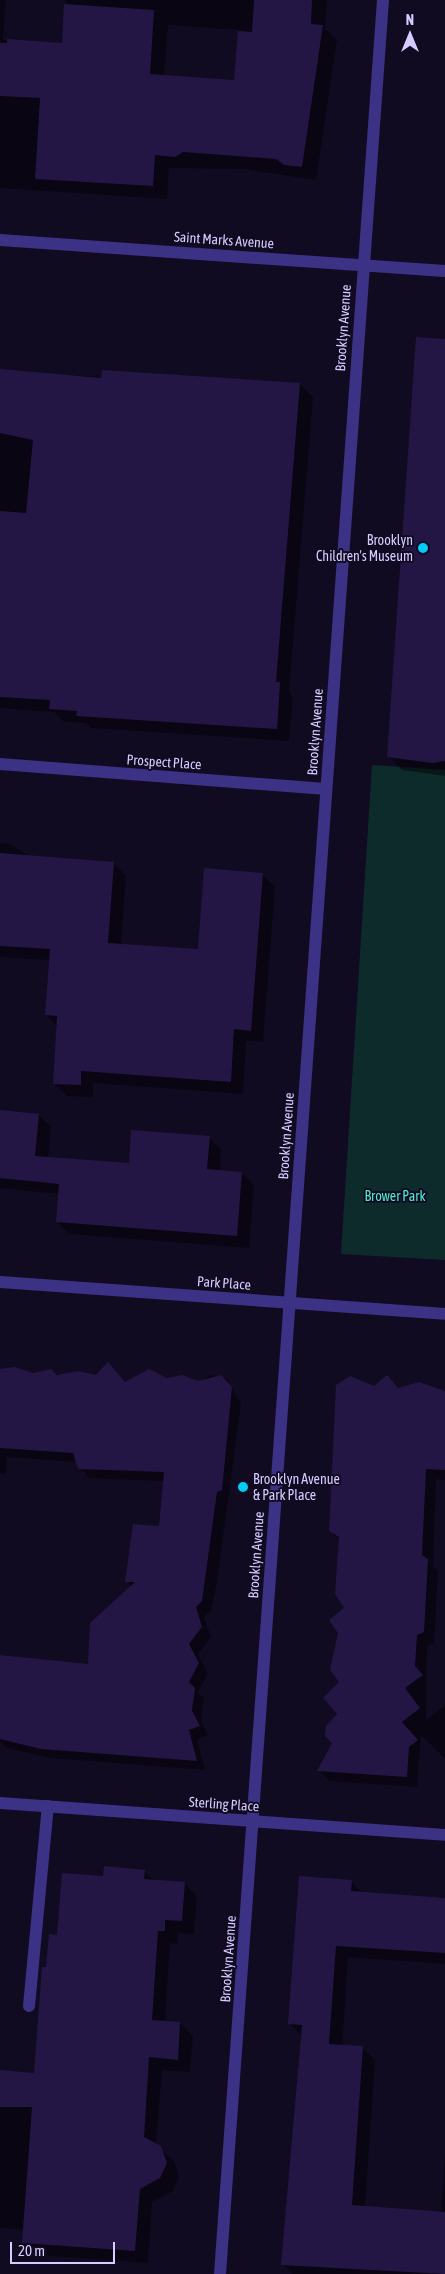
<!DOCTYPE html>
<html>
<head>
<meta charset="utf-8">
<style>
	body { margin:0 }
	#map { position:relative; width:445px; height:2274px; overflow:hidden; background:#110b22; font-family:"Asap Condensed",sans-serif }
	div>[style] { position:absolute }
	.green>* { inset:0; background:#0e2b2c }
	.shadow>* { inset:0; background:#0007 }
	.building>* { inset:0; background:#231644 }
	.service>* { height:12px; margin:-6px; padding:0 6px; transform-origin:6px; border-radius:6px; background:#3c3285 }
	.minor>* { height:12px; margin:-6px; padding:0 6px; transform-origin:6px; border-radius:6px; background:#3c3285 }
	.dots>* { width:14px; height:14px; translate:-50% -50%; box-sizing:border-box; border:2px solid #110b22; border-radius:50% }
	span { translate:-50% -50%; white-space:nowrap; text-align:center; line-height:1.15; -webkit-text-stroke:4px #110b22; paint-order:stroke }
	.street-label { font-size:14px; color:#d6ccff }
	.poi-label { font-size:14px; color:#d6ccff }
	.right { translate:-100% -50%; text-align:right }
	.left { translate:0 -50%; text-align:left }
	.park-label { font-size:14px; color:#4ee9ce }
	.north { position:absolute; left:385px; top:10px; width:50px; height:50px; -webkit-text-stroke:4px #110b22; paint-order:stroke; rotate:0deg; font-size:14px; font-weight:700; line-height:20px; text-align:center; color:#d6ccff }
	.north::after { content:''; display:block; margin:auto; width:18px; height:22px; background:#d6ccff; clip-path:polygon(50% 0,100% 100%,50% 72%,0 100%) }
	.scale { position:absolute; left:10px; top:2242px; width:105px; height:22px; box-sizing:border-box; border:2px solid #d6ccff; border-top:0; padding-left:6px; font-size:15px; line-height:18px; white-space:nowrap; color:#d6ccff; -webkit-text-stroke:4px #110b22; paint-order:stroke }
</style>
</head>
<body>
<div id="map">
	<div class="green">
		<i style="clip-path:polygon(372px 765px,445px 770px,445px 1260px,341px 1254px)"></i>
	</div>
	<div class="shadow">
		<i style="clip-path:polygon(evenodd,0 0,6px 0,3px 40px,63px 44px,66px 0,327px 0,325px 29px,337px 40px,316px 180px,243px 169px,169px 168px,167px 199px,0 188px,0 0,168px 25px,239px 30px,236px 82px,164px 76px,168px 25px)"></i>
		<i style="clip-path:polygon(445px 341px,445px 776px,402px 770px,388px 756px)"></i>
		<i style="clip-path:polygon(0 373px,300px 384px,313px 397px,289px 692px,293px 697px,289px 741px,91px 728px,86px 723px,64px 722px,54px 712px,0 708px)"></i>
		<i style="clip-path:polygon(0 843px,10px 844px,29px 856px,114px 863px,126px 876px,121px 945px,199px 951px,262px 874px,275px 887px,263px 1042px,246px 1041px,243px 1094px,93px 1083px,93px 1097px,67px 1096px,54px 1084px,57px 1026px,46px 1015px,50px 960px,0 957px)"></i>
		<i style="clip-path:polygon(0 1111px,39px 1115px,51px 1127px,48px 1158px,130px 1164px,209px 1137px,221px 1149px,220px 1171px,242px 1173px,254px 1185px,249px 1248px,69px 1234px,57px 1221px,59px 1194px,0 1188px)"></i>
		<i style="clip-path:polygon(108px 1364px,126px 1383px,167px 1379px,198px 1383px,211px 1375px,226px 1378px,241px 1404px,217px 1582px,211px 1611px,204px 1617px,211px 1637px,198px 1654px,208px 1673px,198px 1692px,204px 1699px,201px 1721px,208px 1735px,197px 1740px,205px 1770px,51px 1758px,6px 1748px,0 1742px,0 1655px,89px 1666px,132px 1587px,126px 1581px,161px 1528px,164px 1481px,89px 1478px,77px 1462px,7px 1457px,6px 1474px,0 1474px,0 1370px,97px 1377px)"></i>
		<i style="clip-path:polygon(374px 1388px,445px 1390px,445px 1480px,436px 1479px,433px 1566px,438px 1571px,434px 1643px,427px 1646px,426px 1720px,445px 1705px,445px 1759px,421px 1735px,417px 1787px,329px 1781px,319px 1770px,333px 1743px,346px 1608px,340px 1541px,330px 1530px)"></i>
		<i style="clip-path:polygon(144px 1871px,154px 1881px,184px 1883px,197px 1896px,194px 1934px,178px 1933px,177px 1944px,170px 1943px,165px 2022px,180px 2023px,193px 2036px,190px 2072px,162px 2070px,156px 2145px,174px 2161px,179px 2177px,173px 2191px,152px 2202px,148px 2263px,36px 2255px,23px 2242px,24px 2230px,0 2228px,0 2071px,35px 2074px,48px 1968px,59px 1936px,105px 1877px)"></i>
		<i style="clip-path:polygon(351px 1881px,362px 1893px,445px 1899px,445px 1964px,348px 1957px,342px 2046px,363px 2048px,375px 2060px,365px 2207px,441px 2213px,445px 2154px,445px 2274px,292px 2274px,283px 2264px,301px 2035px,289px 2023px)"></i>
	</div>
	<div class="building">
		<i style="clip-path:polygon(254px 0,312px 0,311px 24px,323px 25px,302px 167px,284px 165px,276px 159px,183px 152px,175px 157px,155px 155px,153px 186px,35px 179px,40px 98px,0 96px,0 43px,7px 43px,7px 39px,62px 43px,64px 4px,154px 10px,150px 74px,234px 80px,238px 31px,252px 32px)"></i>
		<i style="clip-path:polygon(416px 337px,445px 339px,445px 761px,432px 763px,387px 757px)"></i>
		<i style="clip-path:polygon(0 369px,101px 378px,102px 370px,300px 383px,276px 682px,280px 682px,277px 729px,76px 716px,77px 711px,49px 709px,50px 700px,0 697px,0 511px,26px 513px,33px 440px,0 433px)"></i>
		<i style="clip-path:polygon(0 853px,114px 862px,108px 943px,198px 949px,204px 868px,263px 873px,251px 1031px,234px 1029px,231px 1082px,81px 1071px,81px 1085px,53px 1084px,57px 1016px,45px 1015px,50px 949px,0 946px)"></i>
		<i style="clip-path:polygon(0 1110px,39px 1114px,35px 1156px,129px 1163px,131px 1130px,210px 1136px,207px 1169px,242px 1172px,237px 1236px,56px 1222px,59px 1184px,0 1178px)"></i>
		<i style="clip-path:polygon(108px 1362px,125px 1382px,149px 1369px,167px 1378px,182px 1375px,198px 1381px,221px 1375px,232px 1387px,222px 1490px,217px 1492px,202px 1601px,196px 1607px,202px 1627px,189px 1644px,199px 1663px,189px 1682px,195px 1688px,192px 1711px,200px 1726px,189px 1730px,197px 1761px,41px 1749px,0 1739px,0 1655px,88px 1664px,90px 1623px,135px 1582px,125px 1582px,133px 1524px,159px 1526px,164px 1472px,78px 1469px,73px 1453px,0 1448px,0 1369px,15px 1367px,33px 1373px,51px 1369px,57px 1375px,78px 1371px,96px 1375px)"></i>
		<i style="clip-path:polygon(387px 1375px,398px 1388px,419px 1382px,445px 1391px,445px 1470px,426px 1469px,422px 1555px,428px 1559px,424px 1632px,417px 1635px,415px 1666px,423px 1675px,405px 1688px,420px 1708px,402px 1722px,418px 1740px,409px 1747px,407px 1777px,317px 1771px,332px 1743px,325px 1736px,326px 1726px,337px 1714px,323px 1698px,339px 1682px,330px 1670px,338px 1633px,329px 1620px,344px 1608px,335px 1594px,339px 1537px,329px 1531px,336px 1385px,350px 1376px,374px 1386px)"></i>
		<i style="clip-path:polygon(104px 1866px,145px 1870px,144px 1879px,185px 1882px,182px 1921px,165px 1920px,165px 1931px,158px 1931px,152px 2020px,180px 2022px,178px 2060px,149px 2057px,144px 2137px,161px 2146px,167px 2163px,160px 2178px,140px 2189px,135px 2251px,22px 2243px,32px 2107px,0 2107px,0 2070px,34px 2073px,42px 1967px,46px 1967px,49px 1934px,57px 1935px,62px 1873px,103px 1876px)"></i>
		<i style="clip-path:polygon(299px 1876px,352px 1880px,351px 1891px,445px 1898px,445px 1953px,336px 1946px,329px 2044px,363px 2046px,352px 2205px,445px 2212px,445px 2274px,281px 2265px,302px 2025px,288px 2024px)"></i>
	</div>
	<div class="service">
		<i style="left:29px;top:2006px;width:201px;rotate:-84.6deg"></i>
	</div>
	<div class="minor">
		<i style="left:0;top:240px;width:446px;rotate:4deg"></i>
		<i style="left:0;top:764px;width:327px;rotate:4.4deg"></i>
		<i style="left:0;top:1282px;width:446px;rotate:4.1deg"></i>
		<i style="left:0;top:1803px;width:446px;rotate:4.1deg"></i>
		<i style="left:220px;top:2274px;width:2280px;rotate:-85.9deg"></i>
	</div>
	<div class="dots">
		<i style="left:423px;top:548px;background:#00ccf7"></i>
		<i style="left:243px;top:1487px;background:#00ccf7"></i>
	</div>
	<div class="street-label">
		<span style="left:224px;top:240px;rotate:4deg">Saint Marks Avenue</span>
		<span style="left:343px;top:328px;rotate:-86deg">Brooklyn Avenue</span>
		<span style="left:315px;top:732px;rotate:-86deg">Brooklyn Avenue</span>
		<span style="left:164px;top:762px;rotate:4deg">Prospect Place</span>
		<span style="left:286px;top:1136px;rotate:-86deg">Brooklyn Avenue</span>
		<span style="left:224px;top:1283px;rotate:4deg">Park Place</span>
		<span style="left:256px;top:1555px;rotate:-86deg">Brooklyn Avenue</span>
		<span style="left:224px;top:1804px;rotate:4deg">Sterling Place</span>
		<span style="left:228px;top:1959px;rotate:-86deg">Brooklyn Avenue</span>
	</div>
	<div class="poi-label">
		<span class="right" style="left:413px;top:548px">Brooklyn<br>Children's Museum</span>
		<span class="left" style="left:253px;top:1487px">Brooklyn Avenue<br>&amp; Park Place</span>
	</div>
	<div class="park-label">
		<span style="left:395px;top:1196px">Brower Park</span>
	</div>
	<div class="north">N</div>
	<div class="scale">20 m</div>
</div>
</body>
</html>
